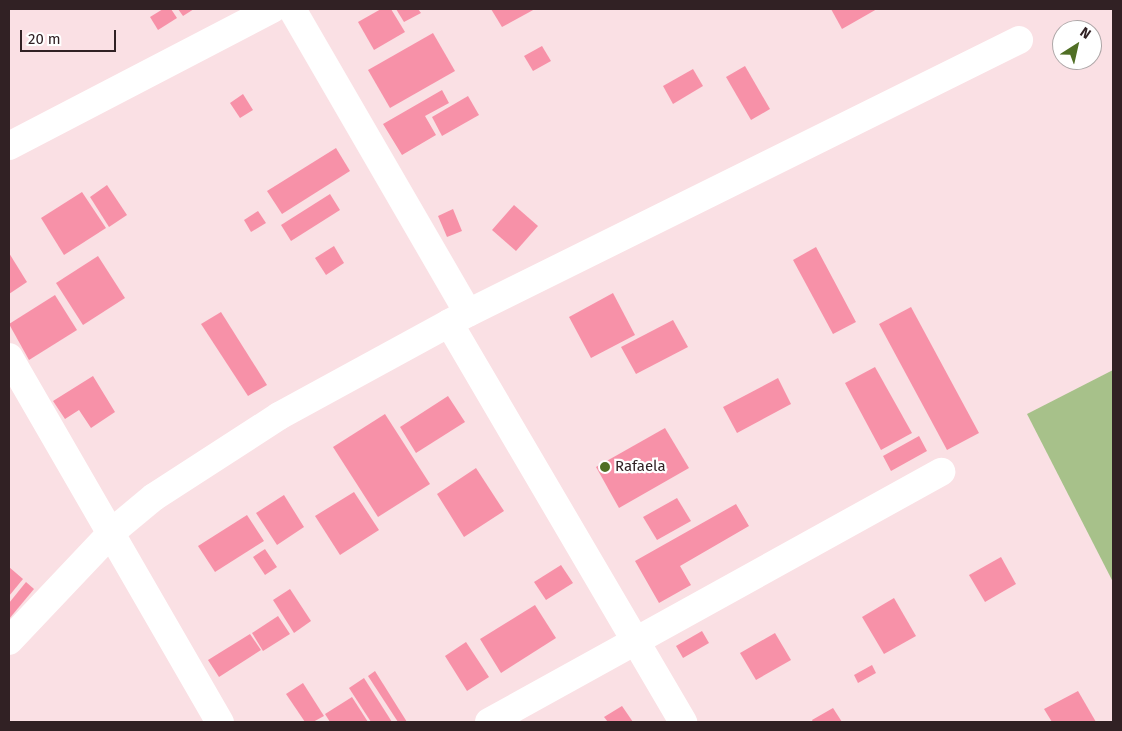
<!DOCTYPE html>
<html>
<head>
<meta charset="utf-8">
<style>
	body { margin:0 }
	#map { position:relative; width:1122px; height:731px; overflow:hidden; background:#fae0e4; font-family:"Fira Sans",sans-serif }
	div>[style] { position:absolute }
	.green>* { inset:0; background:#a7c18a }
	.building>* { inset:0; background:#f791a8 }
	.minor>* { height:28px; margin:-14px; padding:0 14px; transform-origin:14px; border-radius:14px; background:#fff }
	.dots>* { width:14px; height:14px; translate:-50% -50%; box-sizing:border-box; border:2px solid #fff; border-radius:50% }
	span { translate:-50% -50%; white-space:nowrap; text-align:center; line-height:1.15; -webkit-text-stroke:4.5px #fff; paint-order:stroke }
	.poi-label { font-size:15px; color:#312124 }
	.left { translate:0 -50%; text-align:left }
	.frame { position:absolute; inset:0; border:10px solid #312124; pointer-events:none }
	.north { position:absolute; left:1052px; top:20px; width:50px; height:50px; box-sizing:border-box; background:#fff; border:1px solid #ada6a7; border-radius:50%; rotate:35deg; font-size:14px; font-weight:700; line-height:20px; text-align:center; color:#312124 }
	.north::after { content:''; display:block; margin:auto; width:18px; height:22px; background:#506f25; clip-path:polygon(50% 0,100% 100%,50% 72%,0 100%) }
	.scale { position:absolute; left:20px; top:30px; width:96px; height:22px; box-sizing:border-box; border:2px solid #312124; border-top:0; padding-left:6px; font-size:15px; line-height:18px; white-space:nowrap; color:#312124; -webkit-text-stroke:4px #fff; paint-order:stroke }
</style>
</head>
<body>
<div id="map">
	<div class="green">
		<i style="clip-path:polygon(1113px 370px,1113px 582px,1027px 414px)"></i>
	</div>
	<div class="building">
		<i style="clip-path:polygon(163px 9px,171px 9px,177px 18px,158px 30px,150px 17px)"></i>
		<i style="clip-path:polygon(178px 9px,194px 9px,183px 16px)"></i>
		<i style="clip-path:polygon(381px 9px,391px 9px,405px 32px,374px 50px,358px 22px)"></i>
		<i style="clip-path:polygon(396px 9px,418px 9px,421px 13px,404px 22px)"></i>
		<i style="clip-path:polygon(491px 9px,535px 9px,502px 27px)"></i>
		<i style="clip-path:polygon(831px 9px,877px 9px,842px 29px)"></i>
		<i style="clip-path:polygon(433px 33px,455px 71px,390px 108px,368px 70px)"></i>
		<i style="clip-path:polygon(542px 46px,551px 61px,533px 71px,524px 56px)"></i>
		<i style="clip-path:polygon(745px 66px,770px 109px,751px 120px,726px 77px)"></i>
		<i style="clip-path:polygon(693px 69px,703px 86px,673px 104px,663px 86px)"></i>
		<i style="clip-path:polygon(442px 90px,449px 103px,425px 116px,436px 135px,402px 155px,383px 124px)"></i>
		<i style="clip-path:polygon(243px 94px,253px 110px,240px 118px,230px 103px)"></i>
		<i style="clip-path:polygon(468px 96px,479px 115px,442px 136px,432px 117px)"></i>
		<i style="clip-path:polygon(336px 148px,350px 171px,282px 214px,267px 191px)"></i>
		<i style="clip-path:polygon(107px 185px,127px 215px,109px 227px,90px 197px)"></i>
		<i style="clip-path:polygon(82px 192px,106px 228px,64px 255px,41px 218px)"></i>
		<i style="clip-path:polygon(330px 194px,340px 210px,291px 241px,281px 225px)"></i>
		<i style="clip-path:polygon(514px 205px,538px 226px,516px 251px,492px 230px)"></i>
		<i style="clip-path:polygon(453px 209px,462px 231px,447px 237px,438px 216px)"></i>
		<i style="clip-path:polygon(258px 211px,266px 223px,251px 232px,244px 220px)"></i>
		<i style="clip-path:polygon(334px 246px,344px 263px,326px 275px,315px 258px)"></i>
		<i style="clip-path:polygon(816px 247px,856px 322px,833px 334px,793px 260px)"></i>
		<i style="clip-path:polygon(9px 253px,27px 282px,9px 294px)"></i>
		<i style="clip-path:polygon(98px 256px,125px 298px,83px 325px,56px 283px)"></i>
		<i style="clip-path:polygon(613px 293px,635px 335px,591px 358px,569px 317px)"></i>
		<i style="clip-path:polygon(55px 295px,77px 330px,29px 360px,9px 324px)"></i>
		<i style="clip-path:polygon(911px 307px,979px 433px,947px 450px,879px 324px)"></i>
		<i style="clip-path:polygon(221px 312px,267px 385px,248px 396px,201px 324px)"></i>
		<i style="clip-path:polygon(673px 320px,688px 347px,636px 374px,621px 347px)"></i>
		<i style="clip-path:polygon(875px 367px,912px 433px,881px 450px,845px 383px)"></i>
		<i style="clip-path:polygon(93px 376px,115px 412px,91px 428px,79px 410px,65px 419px,53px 401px)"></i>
		<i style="clip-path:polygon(778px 378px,791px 404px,737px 433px,723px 407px)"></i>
		<i style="clip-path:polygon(448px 396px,465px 422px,416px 453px,400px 427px)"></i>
		<i style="clip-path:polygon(385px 414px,430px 484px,378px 517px,333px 447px)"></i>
		<i style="clip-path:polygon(665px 428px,689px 468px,619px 508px,596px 467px)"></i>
		<i style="clip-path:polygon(919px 436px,927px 451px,891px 471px,883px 456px)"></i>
		<i style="clip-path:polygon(476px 468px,504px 511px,464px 537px,437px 494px)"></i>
		<i style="clip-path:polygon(354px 492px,379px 530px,340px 555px,315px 516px)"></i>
		<i style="clip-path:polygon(284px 495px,304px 527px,277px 545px,256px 513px)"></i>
		<i style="clip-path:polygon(677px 498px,691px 521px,657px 540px,643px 517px)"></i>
		<i style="clip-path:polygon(736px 504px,749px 526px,680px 566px,691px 585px,659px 603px,635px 561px)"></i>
		<i style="clip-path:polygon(247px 515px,264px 541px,215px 572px,198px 546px)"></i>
		<i style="clip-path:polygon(265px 549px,277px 567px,265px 575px,253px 557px)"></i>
		<i style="clip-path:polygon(1001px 557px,1016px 584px,985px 602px,969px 575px)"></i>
		<i style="clip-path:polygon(561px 565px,573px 583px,546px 600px,534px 582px)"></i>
		<i style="clip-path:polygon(9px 567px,23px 579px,9px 596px)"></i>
		<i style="clip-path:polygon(26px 582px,34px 589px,9px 619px,9px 603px)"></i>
		<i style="clip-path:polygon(290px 589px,311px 621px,294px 633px,273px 600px)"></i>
		<i style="clip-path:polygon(894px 598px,916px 636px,884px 654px,862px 617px)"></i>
		<i style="clip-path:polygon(535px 605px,556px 638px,501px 673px,480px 639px)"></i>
		<i style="clip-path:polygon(278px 616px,290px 634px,263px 651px,252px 633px)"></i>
		<i style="clip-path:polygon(702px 631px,709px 643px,683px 658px,676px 646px)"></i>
		<i style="clip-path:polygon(775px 633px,791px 660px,756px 680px,740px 653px)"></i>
		<i style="clip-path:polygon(250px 634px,261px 650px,219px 677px,208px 660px)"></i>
		<i style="clip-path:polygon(466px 642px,489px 677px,467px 691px,445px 656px)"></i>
		<i style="clip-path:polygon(872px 665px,876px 673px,858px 683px,854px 675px)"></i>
		<i style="clip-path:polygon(375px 671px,407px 722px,398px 722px,368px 676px)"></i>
		<i style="clip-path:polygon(364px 678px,392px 722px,371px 722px,349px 688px)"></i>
		<i style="clip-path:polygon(303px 683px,324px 716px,313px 722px,305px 722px,286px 694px)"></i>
		<i style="clip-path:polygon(1078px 691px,1096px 722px,1052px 722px,1044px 709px)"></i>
		<i style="clip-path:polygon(352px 697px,368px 722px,330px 722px,325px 714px)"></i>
		<i style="clip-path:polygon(622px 706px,633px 722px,608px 722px,604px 717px)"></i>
		<i style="clip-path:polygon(833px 708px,842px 722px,813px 722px,812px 720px)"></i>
	</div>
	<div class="minor">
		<i style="left:292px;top:9px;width:351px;rotate:59.9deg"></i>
		<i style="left:9px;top:146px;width:297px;rotate:-27.5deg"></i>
		<i style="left:449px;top:323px;width:463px;rotate:59.6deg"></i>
		<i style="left:9px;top:357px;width:422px;rotate:60deg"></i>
		<i style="left:9px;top:641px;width:151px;rotate:-46.6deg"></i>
		<i style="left:113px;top:531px;width:53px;rotate:-39.7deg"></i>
		<i style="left:154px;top:497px;width:149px;rotate:-32.9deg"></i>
		<i style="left:279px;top:416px;width:215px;rotate:-28.6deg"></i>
		<i style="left:468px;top:313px;width:615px;rotate:-26.36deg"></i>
		<i style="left:489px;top:722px;width:517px;rotate:-28.95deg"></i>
	</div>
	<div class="dots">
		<i style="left:605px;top:467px;background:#506f25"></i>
	</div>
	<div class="poi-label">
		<span class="left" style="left:615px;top:467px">Rafaela</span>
	</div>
	<div class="frame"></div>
	<div class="north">N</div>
	<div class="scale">20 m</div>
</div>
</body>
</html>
